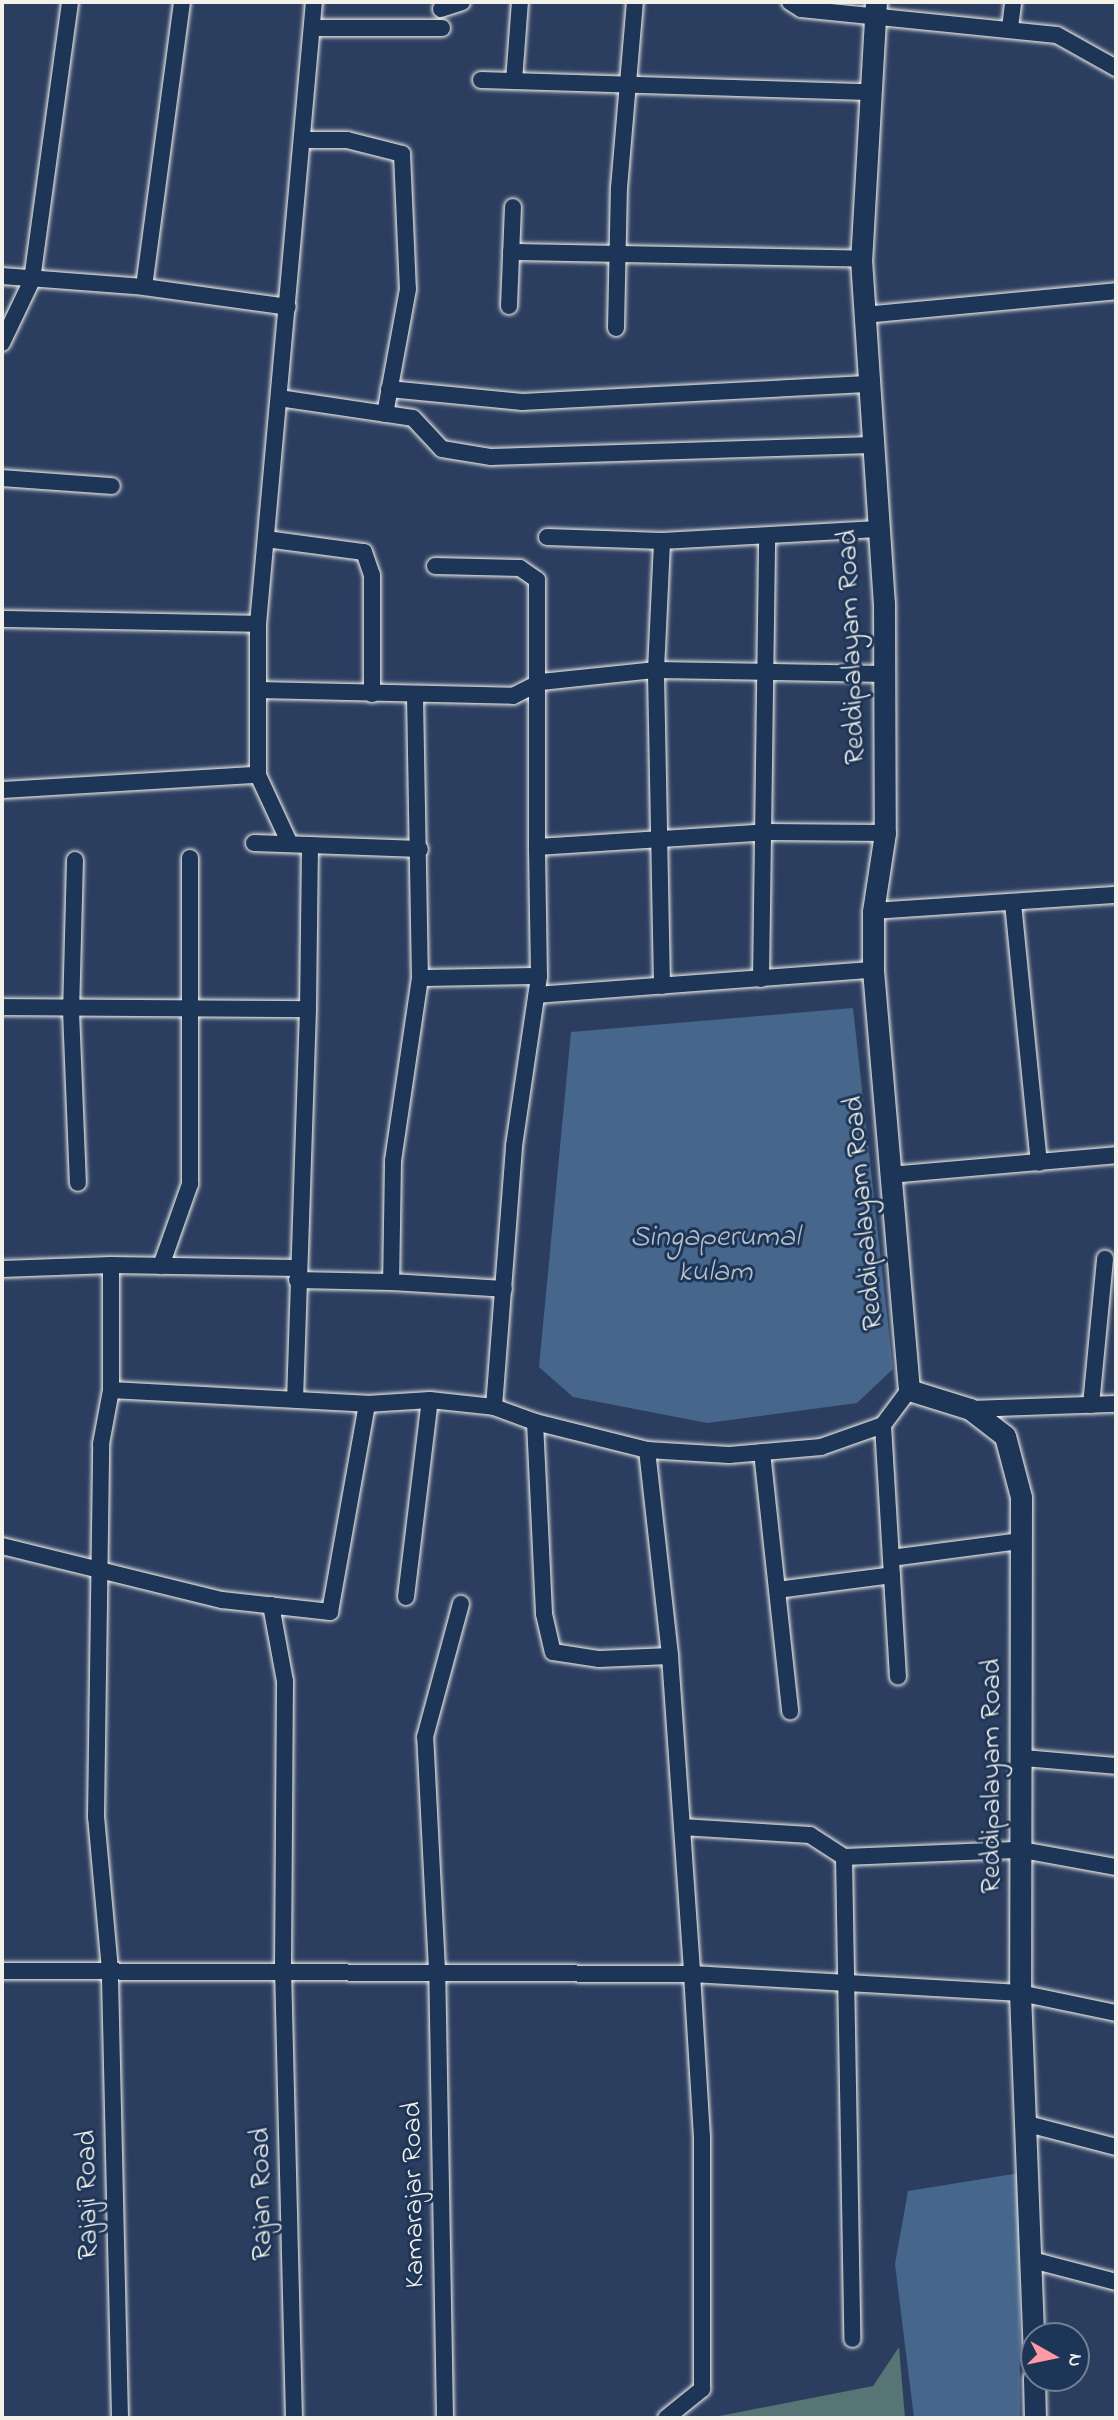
<!DOCTYPE html>
<html>
<head>
<meta charset="utf-8">
<style>
	body { margin:0 }
	#map { position:relative; width:1118px; height:2420px; overflow:hidden; background:#2b3e60; font-family:"Indie Flower",sans-serif }
	div>[style] { position:absolute }
	.green>* { inset:0; background:#567574 }
	.water>* { inset:0; background:#46668b }
	.roads { filter:drop-shadow(0 0 2px #f4f1e8) drop-shadow(0 0 2px #f4f1e8) }
	.street>* { height:16px; margin:-8px; padding:0 8px; transform-origin:8px; border-radius:8px; background:#1d3557 }
	.secondary>* { height:21px; margin:-10.5px; padding:0 10.5px; transform-origin:10.5px; border-radius:10.5px; background:#1d3557 }
	span { translate:-50% -50%; white-space:nowrap; text-align:center; line-height:1.15; -webkit-text-stroke:6px #1d3557; paint-order:stroke }
	.street-label { font-size:28px; color:#f4f1e8 }
	.water-label { font-size:30px; color:#b7c0c7; font-style:italic }
	.frame { position:absolute; inset:0; border:4px solid #f4f1e8; pointer-events:none }
	.north { position:absolute; left:1020px; top:2322px; width:70px; height:70px; box-sizing:border-box; background:#1d3557; border:2px solid #738091; border-radius:50%; rotate:99deg; font-size:19px; font-weight:700; line-height:28px; text-align:center; color:#f4f1e8 }
	.north::after { content:''; display:block; margin:auto; width:24px; height:32px; background:#ff9aa2; clip-path:polygon(50% 0,100% 100%,50% 72%,0 100%) }
</style>
</head>
<body>
<div id="map">
	<div class="green">
		<i style="clip-path:polygon(899px 2347px,905px 2418px,709px 2418px,873px 2386px)"></i>
	</div>
	<div class="water">
		<i style="clip-path:polygon(853px 1008px,893px 1369px,857px 1403px,707px 1423px,573px 1397px,539px 1367px,571px 1032px)"></i>
		<i style="clip-path:polygon(1019px 2173px,1020px 2418px,914px 2418px,895px 2264px,908px 2191px)"></i>
	</div>
	<div class="roads">
		<div class="street">
			<i style="left:790px;top:2px;width:13px;rotate:32deg"></i>
			<i style="left:801px;top:9px;width:257px;rotate:5.8deg"></i>
			<i style="left:1057px;top:35px;width:68px;rotate:29.2deg"></i>
			<i style="left:441px;top:9px;width:22px;rotate:-18deg"></i>
			<i style="left:312px;top:28px;width:130px"></i>
			<i style="left:1010px;top:28px;width:26px;rotate:-83deg"></i>
			<i style="left:481px;top:80px;width:386px;rotate:1.8deg"></i>
			<i style="left:514px;top:81px;width:79px;rotate:-85.7deg"></i>
			<i style="left:302px;top:140px;width:45px"></i>
			<i style="left:347px;top:140px;width:57px;rotate:14.3deg"></i>
			<i style="left:402px;top:154px;width:135px;rotate:87.5deg"></i>
			<i style="left:408px;top:289px;width:127px;rotate:100.4deg"></i>
			<i style="left:511px;top:252px;width:350px;rotate:1.1deg"></i>
			<i style="left:2px;top:276px;width:142px;rotate:4.4deg"></i>
			<i style="left:144px;top:287px;width:145px;rotate:7.9deg"></i>
			<i style="left:144px;top:287px;width:288px;rotate:-82.4deg"></i>
			<i style="left:509px;top:306px;width:99px;rotate:-87.7deg"></i>
			<i style="left:864px;top:315px;width:253px;rotate:-5.4deg"></i>
			<i style="left:616px;top:328px;width:140px;rotate:-88.8deg"></i>
			<i style="left:619px;top:188px;width:187px;rotate:-85.1deg"></i>
			<i style="left:2px;top:343px;width:70px;rotate:-64.5deg"></i>
			<i style="left:32px;top:280px;width:281px;rotate:-82.2deg"></i>
			<i style="left:389px;top:389px;width:134px;rotate:5.6deg"></i>
			<i style="left:522px;top:402px;width:345px;rotate:-3deg"></i>
			<i style="left:279px;top:398px;width:135px;rotate:8.5deg"></i>
			<i style="left:413px;top:418px;width:42px;rotate:46.9deg"></i>
			<i style="left:442px;top:449px;width:50px;rotate:9.3deg"></i>
			<i style="left:491px;top:457px;width:381px;rotate:-1.8deg"></i>
			<i style="left:2px;top:478px;width:110px;rotate:4.2deg"></i>
			<i style="left:547px;top:537px;width:115px;rotate:2deg"></i>
			<i style="left:662px;top:541px;width:216px;rotate:-3.2deg"></i>
			<i style="left:266px;top:539px;width:99px;rotate:7.6deg"></i>
			<i style="left:364px;top:552px;width:24px;rotate:71deg"></i>
			<i style="left:372px;top:575px;width:119px;rotate:90deg"></i>
			<i style="left:435px;top:566px;width:85px;rotate:1.3deg"></i>
			<i style="left:520px;top:568px;width:21px;rotate:35deg"></i>
			<i style="left:537px;top:580px;width:267px;rotate:90deg"></i>
			<i style="left:2px;top:619px;width:256px;rotate:1.1deg"></i>
			<i style="left:258px;top:690px;width:255px;rotate:1.3deg"></i>
			<i style="left:513px;top:696px;width:31px;rotate:-27deg"></i>
			<i style="left:541px;top:682px;width:116px;rotate:-6deg"></i>
			<i style="left:656px;top:670px;width:229px;rotate:1deg"></i>
			<i style="left:415px;top:695px;width:283px;rotate:89deg"></i>
			<i style="left:420px;top:978px;width:185px;rotate:98.4deg"></i>
			<i style="left:393px;top:1161px;width:121px;rotate:90.9deg"></i>
			<i style="left:391px;top:1282px;width:113px;rotate:3.5deg"></i>
			<i style="left:2px;top:790px;width:256px;rotate:-3.4deg"></i>
			<i style="left:254px;top:843px;width:166px;rotate:2.1deg"></i>
			<i style="left:290px;top:844px;width:76px;rotate:-114.9deg"></i>
			<i style="left:258px;top:775px;width:151px;rotate:-90deg"></i>
			<i style="left:258px;top:624px;width:625px;rotate:-84.86deg"></i>
			<i style="left:75px;top:860px;width:151px;rotate:91.5deg"></i>
			<i style="left:71px;top:1011px;width:172px;rotate:87.7deg"></i>
			<i style="left:1013px;top:903px;width:261px;rotate:84.3deg"></i>
			<i style="left:873px;top:911px;width:244px;rotate:-3.8deg"></i>
			<i style="left:420px;top:978px;width:119px;rotate:-1deg"></i>
			<i style="left:761px;top:979px;width:443px;rotate:-89.2deg"></i>
			<i style="left:662px;top:986px;width:316px;rotate:-91.1deg"></i>
			<i style="left:656px;top:670px;width:129px;rotate:-87.3deg"></i>
			<i style="left:537px;top:995px;width:337px;rotate:-4.3deg"></i>
			<i style="left:2px;top:1007px;width:306px;rotate:0.4deg"></i>
			<i style="left:308px;top:1009px;width:388px;rotate:91.9deg"></i>
			<i style="left:308px;top:1009px;width:164px;rotate:-89.3deg"></i>
			<i style="left:889px;top:1175px;width:228px;rotate:-5deg"></i>
			<i style="left:111px;top:1265px;width:187px;rotate:0.9deg"></i>
			<i style="left:161px;top:1266px;width:87px;rotate:-70.5deg"></i>
			<i style="left:190px;top:1184px;width:326px;rotate:-90deg"></i>
			<i style="left:2px;top:1269px;width:109px;rotate:-2.1deg"></i>
			<i style="left:111px;top:1265px;width:125px;rotate:90deg"></i>
			<i style="left:297px;top:1280px;width:94px;rotate:1.2deg"></i>
			<i style="left:909px;top:1390px;width:44px;rotate:126.6deg"></i>
			<i style="left:883px;top:1425px;width:66px;rotate:160.5deg"></i>
			<i style="left:821px;top:1447px;width:92px;rotate:175deg"></i>
			<i style="left:729px;top:1455px;width:82px;rotate:-176.5deg"></i>
			<i style="left:647px;top:1450px;width:207px;rotate:83.6deg"></i>
			<i style="left:670px;top:1656px;width:319px;rotate:86deg"></i>
			<i style="left:692px;top:1974px;width:329px;rotate:3.3deg"></i>
			<i style="left:1020px;top:1993px;width:98px;rotate:11.8deg"></i>
			<i style="left:1091px;top:1405px;width:147px;rotate:-84.5deg"></i>
			<i style="left:494px;top:1407px;width:262px;rotate:-85.6deg"></i>
			<i style="left:514px;top:1146px;width:172px;rotate:-81.6deg"></i>
			<i style="left:539px;top:976px;width:129px;rotate:-90.9deg"></i>
			<i style="left:537px;top:847px;width:230px;rotate:-3.7deg"></i>
			<i style="left:767px;top:832px;width:118px;rotate:0.5deg"></i>
			<i style="left:970px;top:1409px;width:146px;rotate:-2deg"></i>
			<i style="left:535px;top:1422px;width:115px;rotate:14deg"></i>
			<i style="left:883px;top:1425px;width:252px;rotate:86.6deg"></i>
			<i style="left:762px;top:1452px;width:261px;rotate:83.8deg"></i>
			<i style="left:2px;top:1546px;width:227px;rotate:13.8deg"></i>
			<i style="left:222px;top:1600px;width:109px;rotate:6.3deg"></i>
			<i style="left:330px;top:1612px;width:211px;rotate:-79.9deg"></i>
			<i style="left:891px;top:1558px;width:131px;rotate:-7.5deg"></i>
			<i style="left:777px;top:1590px;width:116px;rotate:-7.4deg"></i>
			<i style="left:406px;top:1597px;width:198px;rotate:-83.1deg"></i>
			<i style="left:271px;top:1605px;width:77px;rotate:79.6deg"></i>
			<i style="left:285px;top:1681px;width:287px;rotate:90.4deg"></i>
			<i style="left:283px;top:1968px;width:450px;rotate:88.6deg"></i>
			<i style="left:1023px;top:1758px;width:93px;rotate:4.9deg"></i>
			<i style="left:682px;top:1827px;width:128px;rotate:3.6deg"></i>
			<i style="left:810px;top:1835px;width:40px;rotate:32.9deg"></i>
			<i style="left:844px;top:1857px;width:178px;rotate:-2.3deg"></i>
			<i style="left:1022px;top:1850px;width:96px;rotate:10.3deg"></i>
			<i style="left:844px;top:1857px;width:482px;rotate:89deg"></i>
			<i style="left:2px;top:1971px;width:690px;rotate:0.25deg"></i>
			<i style="left:692px;top:1974px;width:163px;rotate:86.5deg"></i>
			<i style="left:702px;top:2137px;width:252px;rotate:90deg"></i>
			<i style="left:702px;top:2389px;width:46px;rotate:141.1deg"></i>
			<i style="left:1024px;top:2123px;width:95px;rotate:14.6deg"></i>
			<i style="left:1032px;top:2260px;width:87px;rotate:14.7deg"></i>
			<i style="left:120px;top:2418px;width:448px;rotate:-91.3deg"></i>
			<i style="left:110px;top:1970px;width:154px;rotate:-95.2deg"></i>
			<i style="left:96px;top:1817px;width:373px;rotate:-89.2deg"></i>
			<i style="left:101px;top:1444px;width:55px;rotate:-79.5deg"></i>
			<i style="left:111px;top:1390px;width:256px;rotate:3.1deg"></i>
			<i style="left:367px;top:1404px;width:63px;rotate:-3.6deg"></i>
			<i style="left:430px;top:1400px;width:64px;rotate:6.2deg"></i>
			<i style="left:494px;top:1407px;width:44px;rotate:20.1deg"></i>
			<i style="left:535px;top:1422px;width:192px;rotate:87.3deg"></i>
			<i style="left:544px;top:1614px;width:39px;rotate:77deg"></i>
			<i style="left:553px;top:1652px;width:47px;rotate:8.7deg"></i>
			<i style="left:599px;top:1659px;width:71px;rotate:-2.4deg"></i>
			<i style="left:445px;top:2418px;width:448px;rotate:-91deg"></i>
			<i style="left:437px;top:1970px;width:233px;rotate:-92.9deg"></i>
			<i style="left:425px;top:1737px;width:138px;rotate:-74.9deg"></i>
		</div>
		<div class="secondary">
			<i style="left:876px;top:2px;width:257px;rotate:93.3deg"></i>
			<i style="left:861px;top:259px;width:344px;rotate:86.2deg"></i>
			<i style="left:884px;top:602px;width:231px;rotate:89.8deg"></i>
			<i style="left:885px;top:833px;width:79px;rotate:98.7deg"></i>
			<i style="left:873px;top:911px;width:59px;rotate:90deg"></i>
			<i style="left:873px;top:970px;width:422px;rotate:85.1deg"></i>
			<i style="left:909px;top:1390px;width:64px;rotate:17.3deg"></i>
			<i style="left:970px;top:1409px;width:44px;rotate:37.6deg"></i>
			<i style="left:1005px;top:1436px;width:63px;rotate:75.3deg"></i>
			<i style="left:1021px;top:1497px;width:496px;rotate:90.1deg"></i>
			<i style="left:1020px;top:1993px;width:365px;rotate:87.8deg"></i>
			<i style="left:1034px;top:2378px;width:40px;rotate:88.6deg"></i>
		</div>
	</div>
	<div class="street-label">
		<span style="left:853px;top:647px;rotate:-92deg">Reddipalayam Road</span>
		<span style="left:865px;top:1213px;rotate:-95deg">Reddipalayam Road</span>
		<span style="left:993px;top:1776px;rotate:-90deg">Reddipalayam Road</span>
		<span style="left:263px;top:2194px;rotate:-91deg">Rajan Road</span>
		<span style="left:89px;top:2195px;rotate:-91deg">Rajaji Road</span>
		<span style="left:415px;top:2195px;rotate:-91deg">Kamarajar Road</span>
	</div>
	<div class="water-label">
		<span style="left:715px;top:1255px">Singaperumal<br>kulam</span>
	</div>
	<div class="frame"></div>
	<div class="north">N</div>
</div>
</body>
</html>
